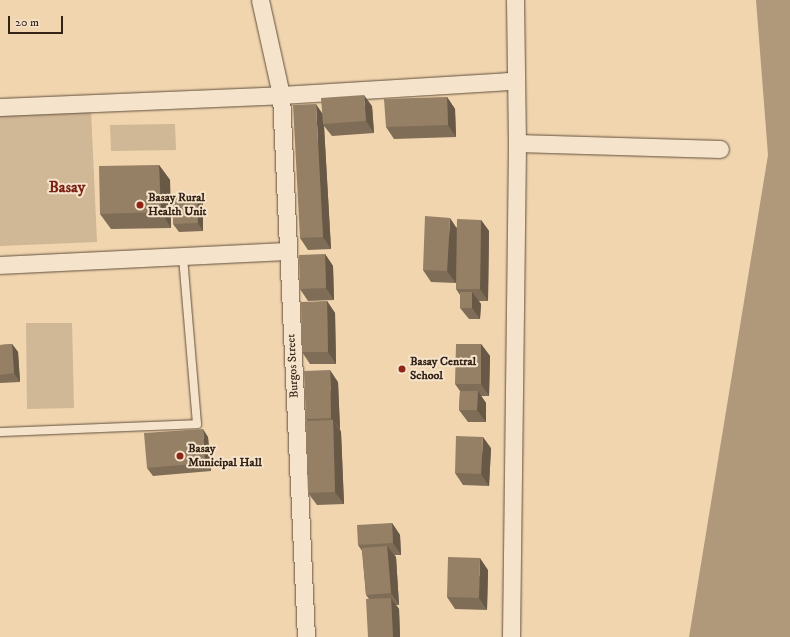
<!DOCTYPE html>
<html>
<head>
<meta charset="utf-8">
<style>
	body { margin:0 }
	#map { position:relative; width:790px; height:637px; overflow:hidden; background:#f0d5af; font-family:"IM FELL DW Pica",serif }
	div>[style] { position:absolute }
	.green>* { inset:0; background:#d0b795 }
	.water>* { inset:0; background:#b0987b }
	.roads { filter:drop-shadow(0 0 1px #624f3c) drop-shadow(0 0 1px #624f3c) }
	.service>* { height:8px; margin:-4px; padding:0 4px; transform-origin:4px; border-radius:4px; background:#f5e4cb }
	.minor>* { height:17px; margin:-8.5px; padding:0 8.5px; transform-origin:8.5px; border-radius:8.5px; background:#f5e4cb }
	.wall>* { inset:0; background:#806d57 }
	.shaded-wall>* { inset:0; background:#685947 }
	.building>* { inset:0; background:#957f65 }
	.dots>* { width:11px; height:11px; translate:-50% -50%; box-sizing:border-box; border:2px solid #f5e4cb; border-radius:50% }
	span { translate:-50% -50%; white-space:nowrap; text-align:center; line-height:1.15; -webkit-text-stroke:4px #f5e4cb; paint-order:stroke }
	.poi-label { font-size:12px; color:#332215; font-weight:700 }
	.left { translate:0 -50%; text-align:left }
	.street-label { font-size:12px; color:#332215 }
	.district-label { font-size:16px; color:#7a1f14; font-weight:700 }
	.scale { position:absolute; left:8px; top:16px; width:55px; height:18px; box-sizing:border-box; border:2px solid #332215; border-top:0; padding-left:5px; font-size:12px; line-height:14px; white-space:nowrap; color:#332215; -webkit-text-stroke:3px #f5e4cb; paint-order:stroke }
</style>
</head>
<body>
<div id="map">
	<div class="green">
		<i style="clip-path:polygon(91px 110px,97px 242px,0 246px,0 114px)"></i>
		<i style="clip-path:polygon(175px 124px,176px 150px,111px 151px,110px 125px)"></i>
		<i style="clip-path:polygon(26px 323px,72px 323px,74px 408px,27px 409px)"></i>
	</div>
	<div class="water">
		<i style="clip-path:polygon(756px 0,790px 0,790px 637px,689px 637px,768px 155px)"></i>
	</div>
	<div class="roads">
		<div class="service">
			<i style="left:0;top:432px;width:197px;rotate:-2.3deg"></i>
			<i style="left:197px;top:424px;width:166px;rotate:-94.8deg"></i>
		</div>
		<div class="minor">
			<i style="left:260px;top:0;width:97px;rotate:77.5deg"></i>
			<i style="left:281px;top:95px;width:543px;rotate:87.36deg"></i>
			<i style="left:0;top:107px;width:281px;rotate:-2.4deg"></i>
			<i style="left:281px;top:95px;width:232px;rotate:-3.5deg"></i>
			<i style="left:517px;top:143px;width:203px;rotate:1.7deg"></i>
			<i style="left:0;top:265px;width:288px;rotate:-2.8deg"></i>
			<i style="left:511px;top:637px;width:494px;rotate:-89.3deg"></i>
			<i style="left:517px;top:143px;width:143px;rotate:-90.8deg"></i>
		</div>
	</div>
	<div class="wall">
		<i style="clip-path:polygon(447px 97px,455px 109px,456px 137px,394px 139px,386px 127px)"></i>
		<i style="clip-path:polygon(372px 106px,374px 133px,332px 136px,324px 126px,331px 249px,308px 250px,300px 238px,323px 114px)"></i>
		<i style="clip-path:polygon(159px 165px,170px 180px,171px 228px,111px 229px,100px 214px)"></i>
		<i style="clip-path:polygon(197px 196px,203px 204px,203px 231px,179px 232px,173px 224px)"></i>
		<i style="clip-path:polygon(481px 220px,489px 231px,488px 301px,479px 301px,481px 304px,480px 319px,469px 319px,460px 308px,460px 295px,456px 289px,456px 283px,431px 282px,423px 270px,457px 227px)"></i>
		<i style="clip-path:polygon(325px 254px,333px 266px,334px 300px,308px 301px,300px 289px)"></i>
		<i style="clip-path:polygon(327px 301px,335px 313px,336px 364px,310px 364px,302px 352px)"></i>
		<i style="clip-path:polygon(12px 344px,18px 352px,20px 382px,0 383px,0 345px)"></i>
		<i style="clip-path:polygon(481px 344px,490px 356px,489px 396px,481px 396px,486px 403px,486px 422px,468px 422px,459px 410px,460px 391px,455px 384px)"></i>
		<i style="clip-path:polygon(338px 382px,340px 429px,341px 432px,344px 504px,317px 505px,308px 493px,307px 421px,306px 419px)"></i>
		<i style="clip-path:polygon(208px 437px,211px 471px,153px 476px,147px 468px)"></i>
		<i style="clip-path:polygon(491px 448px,489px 486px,463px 485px,455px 473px)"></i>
		<i style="clip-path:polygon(392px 523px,400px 535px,401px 555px,394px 555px,396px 557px,399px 605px,396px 605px,399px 609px,400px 637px,368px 637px,369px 599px,366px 595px,362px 551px,358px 545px)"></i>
		<i style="clip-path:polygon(488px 570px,487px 610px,455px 609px,447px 597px)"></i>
	</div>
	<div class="shaded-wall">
		<i style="clip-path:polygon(364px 95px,372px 106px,374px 133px,366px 121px)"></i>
		<i style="clip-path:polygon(447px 97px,455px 109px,456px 137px,448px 125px)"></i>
		<i style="clip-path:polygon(316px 104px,324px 116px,323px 124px,324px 126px,331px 249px,323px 237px)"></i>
		<i style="clip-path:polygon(159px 165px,170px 180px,171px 228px,161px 212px)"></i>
		<i style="clip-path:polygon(197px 196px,203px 204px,203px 231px,198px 223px)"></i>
		<i style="clip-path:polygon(450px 218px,458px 230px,456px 283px,447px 271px)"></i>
		<i style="clip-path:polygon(481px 220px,489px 231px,488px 301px,480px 289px)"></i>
		<i style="clip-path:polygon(325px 254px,333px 266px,334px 300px,326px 288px)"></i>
		<i style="clip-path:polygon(472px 292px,481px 304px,480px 319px,472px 308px)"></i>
		<i style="clip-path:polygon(327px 301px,335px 313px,336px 364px,328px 352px)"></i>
		<i style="clip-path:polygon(12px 344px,18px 352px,20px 382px,14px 373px)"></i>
		<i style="clip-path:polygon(481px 344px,490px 356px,489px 396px,481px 384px)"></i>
		<i style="clip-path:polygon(330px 370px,338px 382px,340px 429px,331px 418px)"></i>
		<i style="clip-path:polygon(478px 391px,486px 403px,486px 422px,477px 410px)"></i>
		<i style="clip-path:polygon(333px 420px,341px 432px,344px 504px,335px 492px)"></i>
		<i style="clip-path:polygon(203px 429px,208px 437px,211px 471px,205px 463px)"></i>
		<i style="clip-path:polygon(483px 437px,491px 448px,489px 486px,481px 474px)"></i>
		<i style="clip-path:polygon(392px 523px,400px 535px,401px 555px,393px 543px)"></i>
		<i style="clip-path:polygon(387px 546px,396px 557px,399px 605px,391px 593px)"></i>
		<i style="clip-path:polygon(480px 558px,488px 570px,487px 610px,479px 598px)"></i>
		<i style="clip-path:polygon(391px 598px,399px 609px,400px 637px,393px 637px)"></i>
	</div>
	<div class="building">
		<i style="clip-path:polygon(364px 95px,366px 121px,323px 124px,321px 98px)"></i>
		<i style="clip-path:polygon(447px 97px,448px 125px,386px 127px,384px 99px)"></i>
		<i style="clip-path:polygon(316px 104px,323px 237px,300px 238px,293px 105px)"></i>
		<i style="clip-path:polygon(159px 165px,161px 212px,100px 214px,99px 166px)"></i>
		<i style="clip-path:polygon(173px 196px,197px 196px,198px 223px,173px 224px)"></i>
		<i style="clip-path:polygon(425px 216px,450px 218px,447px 271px,423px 270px)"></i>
		<i style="clip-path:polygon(457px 219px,481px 220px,480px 289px,456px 289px)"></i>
		<i style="clip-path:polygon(325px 254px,326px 288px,300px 289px,299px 255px)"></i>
		<i style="clip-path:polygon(460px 292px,472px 292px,472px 308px,460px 308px)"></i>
		<i style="clip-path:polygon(327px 301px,328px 352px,302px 352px,301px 302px)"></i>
		<i style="clip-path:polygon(12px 344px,14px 373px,0 375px,0 345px)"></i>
		<i style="clip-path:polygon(456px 344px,481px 344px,481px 384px,455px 384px)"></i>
		<i style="clip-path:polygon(330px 370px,331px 418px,306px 419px,304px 371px)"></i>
		<i style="clip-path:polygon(460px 391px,478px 391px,477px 410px,459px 410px)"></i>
		<i style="clip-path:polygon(333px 420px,335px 492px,308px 493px,306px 421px)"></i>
		<i style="clip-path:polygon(203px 429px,205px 463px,147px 468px,144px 433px)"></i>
		<i style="clip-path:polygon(456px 436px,483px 437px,481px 474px,455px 473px)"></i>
		<i style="clip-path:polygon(392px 523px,393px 543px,358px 545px,357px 525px)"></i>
		<i style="clip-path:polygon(387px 546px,391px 593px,366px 595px,362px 548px)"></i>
		<i style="clip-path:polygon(448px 557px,480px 558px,479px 598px,447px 597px)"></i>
		<i style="clip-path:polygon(391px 598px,393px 637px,368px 637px,366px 599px)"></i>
	</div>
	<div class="dots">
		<i style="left:140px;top:205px;background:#8f2418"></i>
		<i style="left:402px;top:369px;background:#8f2418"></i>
		<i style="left:180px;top:456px;background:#8f2418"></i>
	</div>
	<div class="poi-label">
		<span class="left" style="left:148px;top:205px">Basay Rural<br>Health Unit</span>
		<span class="left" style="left:410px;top:369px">Basay Central<br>School</span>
		<span class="left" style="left:188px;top:456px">Basay<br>Municipal Hall</span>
	</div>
	<div class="street-label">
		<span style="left:293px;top:366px;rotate:-93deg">Burgos Street</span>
	</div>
	<div class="district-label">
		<span style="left:67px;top:187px">Basay</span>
	</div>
	<div class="scale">20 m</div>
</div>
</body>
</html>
